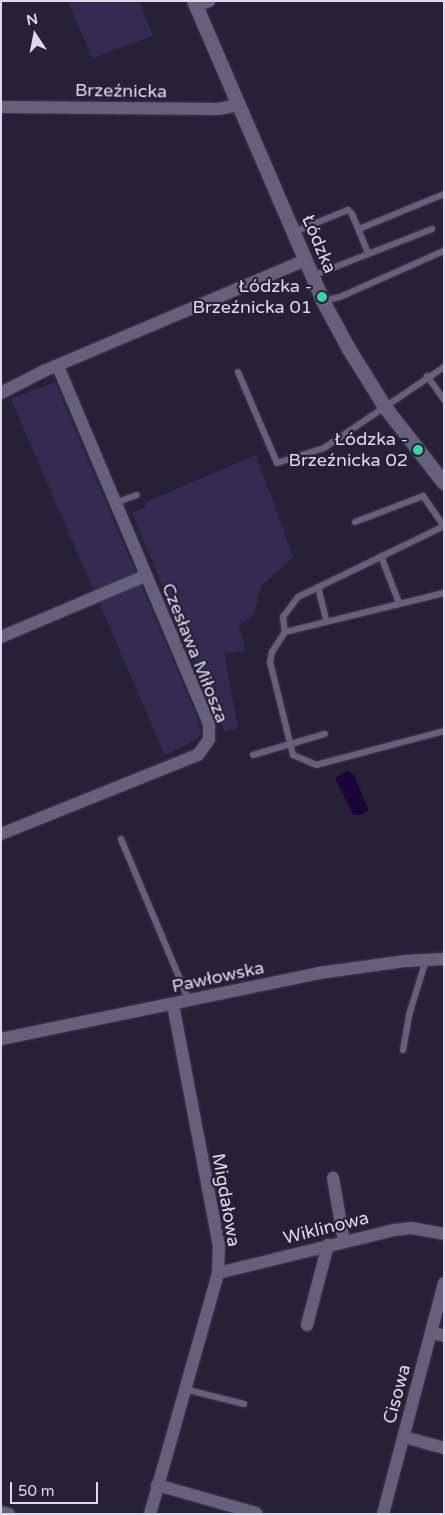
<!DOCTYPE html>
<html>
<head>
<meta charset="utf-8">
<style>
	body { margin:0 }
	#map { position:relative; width:445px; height:1515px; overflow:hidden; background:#272138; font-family:"Varela Round",sans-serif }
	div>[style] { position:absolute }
	.green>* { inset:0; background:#362a52 }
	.water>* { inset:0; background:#1b0439 }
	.roads { filter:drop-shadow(0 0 1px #413c4f) drop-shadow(0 0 1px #413c4f) }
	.service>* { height:6px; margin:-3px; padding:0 3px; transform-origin:3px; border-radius:3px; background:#67607c }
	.minor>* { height:12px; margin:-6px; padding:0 6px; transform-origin:6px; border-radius:6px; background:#67607c }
	.secondary>* { height:14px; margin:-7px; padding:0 7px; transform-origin:7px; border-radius:7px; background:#67607c }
	.dots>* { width:14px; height:14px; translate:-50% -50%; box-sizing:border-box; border:2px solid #272138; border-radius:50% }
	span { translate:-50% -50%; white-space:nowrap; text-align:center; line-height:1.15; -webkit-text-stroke:4.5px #272138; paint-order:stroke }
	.street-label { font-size:18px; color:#dcd9e8 }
	.poi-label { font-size:18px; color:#dcd9e8 }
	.right { translate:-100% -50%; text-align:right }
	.frame { position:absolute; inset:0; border:2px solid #dcd9e8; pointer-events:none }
	.north { position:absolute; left:10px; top:10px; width:50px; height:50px; -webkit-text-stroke:4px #272138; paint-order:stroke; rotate:349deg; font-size:14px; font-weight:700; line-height:20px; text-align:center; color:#dcd9e8 }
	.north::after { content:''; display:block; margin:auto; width:18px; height:22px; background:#dcd9e8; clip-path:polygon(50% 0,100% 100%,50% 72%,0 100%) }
	.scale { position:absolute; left:10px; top:1482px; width:88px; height:22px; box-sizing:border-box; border:2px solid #dcd9e8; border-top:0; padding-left:6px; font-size:15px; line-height:18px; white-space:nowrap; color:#dcd9e8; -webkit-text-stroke:4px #272138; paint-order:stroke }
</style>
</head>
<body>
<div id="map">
	<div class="green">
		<i style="clip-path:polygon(68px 1px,139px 1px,153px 36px,92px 58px)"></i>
		<i style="clip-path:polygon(55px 382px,197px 717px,201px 733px,197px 739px,165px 755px,11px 399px)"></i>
		<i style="clip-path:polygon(256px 455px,293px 557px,261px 586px,254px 614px,239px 625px,245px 651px,224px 653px,238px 728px,224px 731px,132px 513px,146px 507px,146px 502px)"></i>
	</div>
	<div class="water">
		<i style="clip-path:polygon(348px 771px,354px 775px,368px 808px,367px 812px,359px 815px,353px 815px,336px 780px,336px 777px)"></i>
	</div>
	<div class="roads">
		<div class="service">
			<i style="left:359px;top:229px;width:92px;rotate:-22.4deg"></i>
			<i style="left:294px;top:232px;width:58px;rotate:-22.2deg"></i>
			<i style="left:348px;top:210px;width:6px;rotate:45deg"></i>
			<i style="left:352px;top:214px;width:42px;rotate:67.7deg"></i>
			<i style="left:312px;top:276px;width:129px;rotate:-21.4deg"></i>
			<i style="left:323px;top:301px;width:17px;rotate:-13deg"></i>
			<i style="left:340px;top:297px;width:114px;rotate:-23.9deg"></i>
			<i style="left:238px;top:372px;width:99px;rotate:66.8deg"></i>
			<i style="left:277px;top:463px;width:49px;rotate:-17.7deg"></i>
			<i style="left:324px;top:448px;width:145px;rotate:-34deg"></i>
			<i style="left:427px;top:376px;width:29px;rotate:54deg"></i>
			<i style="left:115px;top:503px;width:23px;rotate:-20deg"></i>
			<i style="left:355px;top:522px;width:73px;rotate:-20.9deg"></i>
			<i style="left:423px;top:496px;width:35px;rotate:55deg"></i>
			<i style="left:381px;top:556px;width:50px;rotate:69deg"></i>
			<i style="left:318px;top:587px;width:34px;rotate:76deg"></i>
			<i style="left:444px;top:593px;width:164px;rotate:166.2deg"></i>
			<i style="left:285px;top:632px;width:24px;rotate:123deg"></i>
			<i style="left:272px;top:652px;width:10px;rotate:101deg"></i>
			<i style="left:270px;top:662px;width:96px;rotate:76.1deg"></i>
			<i style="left:293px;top:755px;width:25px;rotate:23deg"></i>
			<i style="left:316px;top:765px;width:132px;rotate:-14.9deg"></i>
			<i style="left:285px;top:632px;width:15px;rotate:-98deg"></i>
			<i style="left:283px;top:617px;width:25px;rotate:-53deg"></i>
			<i style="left:298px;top:597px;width:162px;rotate:-25.9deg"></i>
			<i style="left:253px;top:755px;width:75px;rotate:-16.3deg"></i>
			<i style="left:121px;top:839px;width:176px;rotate:67.2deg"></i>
			<i style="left:403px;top:1050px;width:36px;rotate:-80deg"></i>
			<i style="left:409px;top:1015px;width:58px;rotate:-72.8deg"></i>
			<i style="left:184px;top:1389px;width:62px;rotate:14deg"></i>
		</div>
		<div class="minor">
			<i style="left:196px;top:6px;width:14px;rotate:-21deg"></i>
			<i style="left:1px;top:107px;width:217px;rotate:0.5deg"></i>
			<i style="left:218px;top:109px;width:21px;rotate:-11deg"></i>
			<i style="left:1px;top:393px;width:48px;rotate:-27.1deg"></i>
			<i style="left:44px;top:371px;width:284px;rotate:-23deg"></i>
			<i style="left:1px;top:637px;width:156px;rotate:-23deg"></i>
			<i style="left:1px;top:834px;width:212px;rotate:-21.9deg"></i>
			<i style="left:198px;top:755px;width:19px;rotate:-55deg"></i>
			<i style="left:209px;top:739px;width:15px;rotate:-90deg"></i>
			<i style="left:209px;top:724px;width:389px;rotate:-112.9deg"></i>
			<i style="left:1px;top:1039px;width:325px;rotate:-11.7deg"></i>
			<i style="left:319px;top:973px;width:88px;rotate:-7.9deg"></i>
			<i style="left:406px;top:961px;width:38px;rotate:-3deg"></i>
			<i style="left:333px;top:1178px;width:64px;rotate:80.1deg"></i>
			<i style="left:218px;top:1273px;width:182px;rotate:-13.7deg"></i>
			<i style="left:395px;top:1230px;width:16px;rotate:-7deg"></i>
			<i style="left:411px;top:1228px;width:34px;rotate:10deg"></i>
			<i style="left:307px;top:1325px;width:83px;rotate:-75.3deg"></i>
			<i style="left:431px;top:1332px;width:14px;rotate:17deg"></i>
			<i style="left:404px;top:1437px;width:41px;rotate:15.4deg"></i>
			<i style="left:157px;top:1485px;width:103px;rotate:15.8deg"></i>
			<i style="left:1px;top:1512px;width:8px;rotate:14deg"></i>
			<i style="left:150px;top:1514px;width:250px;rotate:-74.2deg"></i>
			<i style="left:218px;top:1273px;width:27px;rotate:-88deg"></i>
			<i style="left:219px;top:1246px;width:246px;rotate:-100.8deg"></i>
			<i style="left:383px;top:1514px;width:239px;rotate:-75.2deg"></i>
		</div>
		<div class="secondary">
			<i style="left:194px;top:1px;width:327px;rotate:66.7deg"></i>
			<i style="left:323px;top:301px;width:55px;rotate:61.6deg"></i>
			<i style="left:349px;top:349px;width:68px;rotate:58.2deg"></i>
			<i style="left:385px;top:407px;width:96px;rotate:52.2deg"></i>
		</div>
	</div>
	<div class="dots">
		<i style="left:322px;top:297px;background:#3cd4a4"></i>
		<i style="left:418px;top:450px;background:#3cd4a4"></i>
	</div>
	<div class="street-label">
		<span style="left:121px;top:91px;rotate:1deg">Brzeźnicka</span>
		<span style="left:319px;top:244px;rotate:67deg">Łódzka</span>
		<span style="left:195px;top:653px;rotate:68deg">Czesława Miłosza</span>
		<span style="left:218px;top:977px;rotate:-12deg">Pawłowska</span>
		<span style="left:226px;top:1200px;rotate:80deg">Migdałowa</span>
		<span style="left:326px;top:1228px;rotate:-14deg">Wiklinowa</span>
		<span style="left:397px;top:1394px;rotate:-75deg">Cisowa</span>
	</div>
	<div class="poi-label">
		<span class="right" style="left:312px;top:297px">Łódzka -<br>Brzeźnicka 01</span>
		<span class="right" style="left:408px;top:450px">Łódzka -<br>Brzeźnicka 02</span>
	</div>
	<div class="frame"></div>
	<div class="north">N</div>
	<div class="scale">50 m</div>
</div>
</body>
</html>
